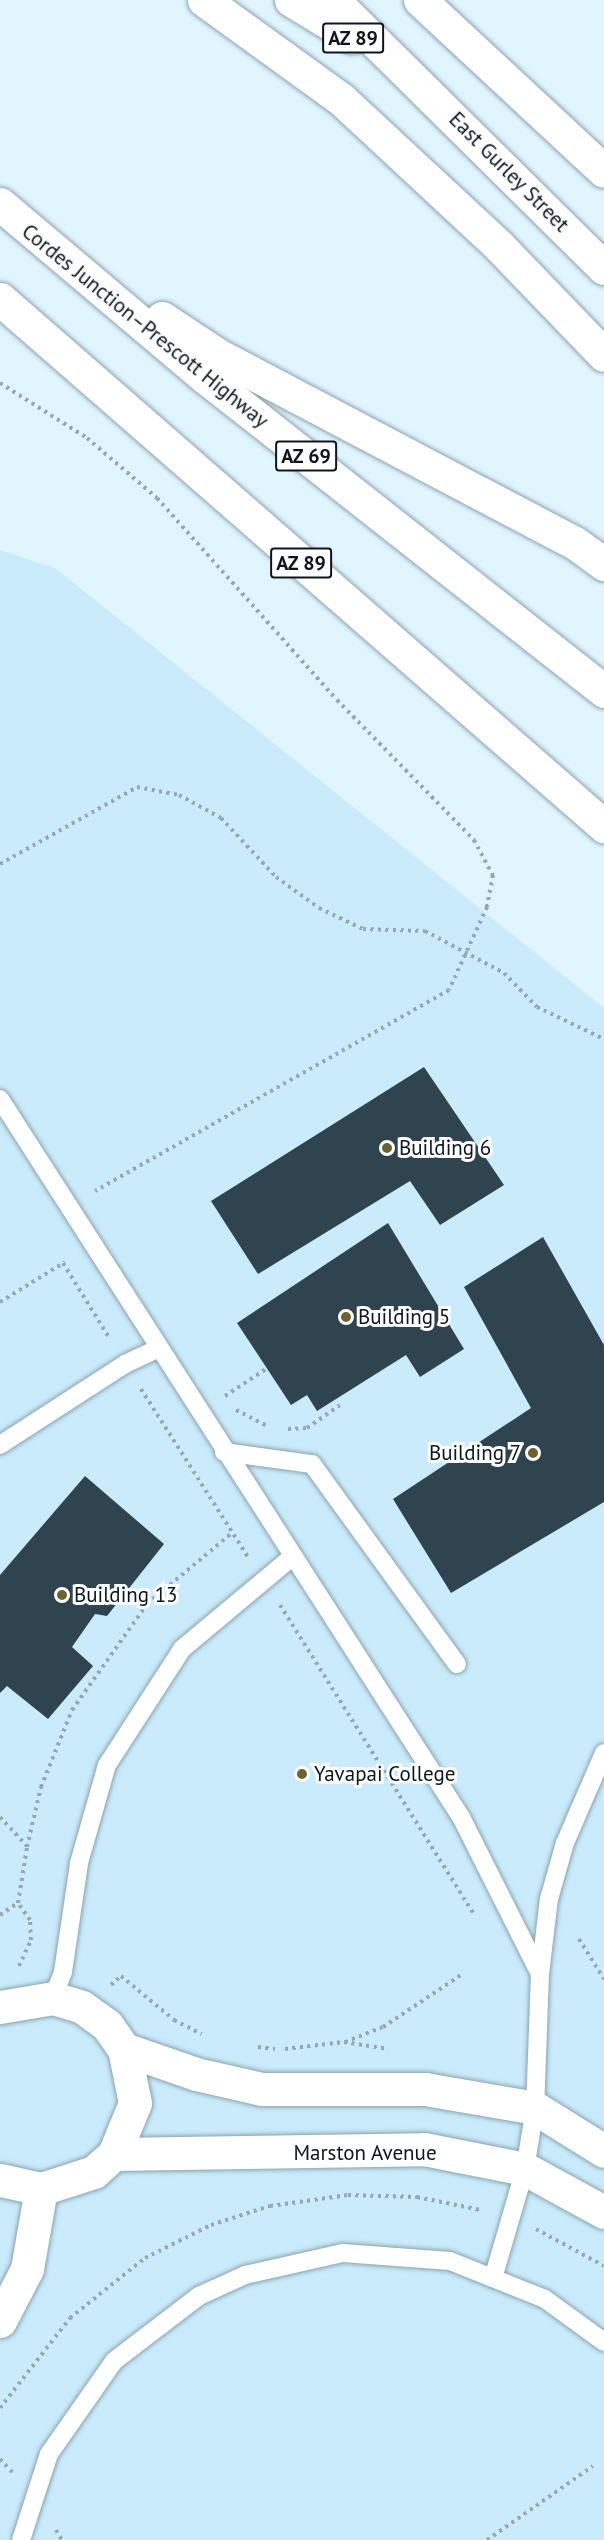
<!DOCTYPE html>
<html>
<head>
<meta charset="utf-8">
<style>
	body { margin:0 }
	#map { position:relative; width:604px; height:2540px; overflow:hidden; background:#e0f5ff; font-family:"PT Sans",sans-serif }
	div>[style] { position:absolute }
	.built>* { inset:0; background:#c9ebfb }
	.building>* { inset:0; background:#2f444e }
	.path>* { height:4px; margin-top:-2px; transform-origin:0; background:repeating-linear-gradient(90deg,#96a7af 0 3px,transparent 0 7.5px) }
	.roads { filter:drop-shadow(0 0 2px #8ba3af) drop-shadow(0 0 2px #8ba3af) }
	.service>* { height:18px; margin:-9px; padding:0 9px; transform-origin:9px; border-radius:9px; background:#fff }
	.minor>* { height:33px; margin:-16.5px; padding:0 16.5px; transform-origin:16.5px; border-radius:16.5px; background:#fff }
	.primary>* { height:33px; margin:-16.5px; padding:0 16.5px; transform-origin:16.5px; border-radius:16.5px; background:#fff }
	.dots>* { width:16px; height:16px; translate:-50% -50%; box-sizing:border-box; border:3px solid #fefefe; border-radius:50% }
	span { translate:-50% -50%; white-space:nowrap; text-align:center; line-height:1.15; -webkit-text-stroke:6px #fefefe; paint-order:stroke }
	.shield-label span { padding:2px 4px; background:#fefefe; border:2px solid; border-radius:4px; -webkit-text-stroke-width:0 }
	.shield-label { font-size:20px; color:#0d161a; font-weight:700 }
	.street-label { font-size:21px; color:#0d161a }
	.poi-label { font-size:21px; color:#0d161a }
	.left { translate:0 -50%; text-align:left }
	.right { translate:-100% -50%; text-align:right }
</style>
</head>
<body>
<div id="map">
	<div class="built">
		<i style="clip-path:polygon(0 550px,55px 568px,604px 1008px,604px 2540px,0 2540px)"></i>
	</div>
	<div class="building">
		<i style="clip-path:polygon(424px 1067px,504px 1185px,440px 1225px,410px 1181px,258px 1274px,211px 1201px)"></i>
		<i style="clip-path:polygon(388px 1223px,464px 1349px,420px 1377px,406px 1355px,317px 1411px,307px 1395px,291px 1405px,237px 1323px)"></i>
		<i style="clip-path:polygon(543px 1237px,604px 1345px,604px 1502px,451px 1593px,393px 1499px,531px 1408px,464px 1287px)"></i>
		<i style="clip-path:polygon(85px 1476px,164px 1544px,107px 1616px,95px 1614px,72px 1647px,93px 1666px,48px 1719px,7px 1686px,0 1693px,0 1575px)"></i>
	</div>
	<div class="path">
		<i style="left:0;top:383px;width:103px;rotate:32.3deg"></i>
		<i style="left:87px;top:438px;width:92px;rotate:40.6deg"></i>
		<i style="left:157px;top:498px;width:271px;rotate:48.3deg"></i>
		<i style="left:337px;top:700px;width:196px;rotate:45.6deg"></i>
		<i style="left:474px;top:840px;width:40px;rotate:62deg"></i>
		<i style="left:493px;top:875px;width:33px;rotate:101deg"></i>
		<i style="left:487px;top:907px;width:91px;rotate:114.6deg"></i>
		<i style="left:449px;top:990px;width:407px;rotate:150.4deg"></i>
		<i style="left:0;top:864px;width:157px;rotate:-29.3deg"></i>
		<i style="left:137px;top:787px;width:43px;rotate:10.8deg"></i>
		<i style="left:179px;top:795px;width:48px;rotate:28.7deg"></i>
		<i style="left:221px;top:818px;width:81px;rotate:47deg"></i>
		<i style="left:276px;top:877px;width:53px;rotate:35.8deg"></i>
		<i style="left:319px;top:908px;width:49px;rotate:25.5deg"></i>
		<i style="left:363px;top:929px;width:62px;rotate:1.8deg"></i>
		<i style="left:425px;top:931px;width:89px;rotate:28deg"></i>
		<i style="left:504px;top:973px;width:47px;rotate:45.9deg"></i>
		<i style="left:537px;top:1007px;width:74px;rotate:25.5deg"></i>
		<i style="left:63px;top:1263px;width:89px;rotate:58.3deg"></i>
		<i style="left:0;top:1302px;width:76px;rotate:-31.6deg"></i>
		<i style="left:141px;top:1389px;width:199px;rotate:57.5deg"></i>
		<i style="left:225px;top:1396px;width:49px;rotate:-33.4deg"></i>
		<i style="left:236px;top:1410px;width:35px;rotate:27deg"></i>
		<i style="left:288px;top:1429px;width:19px;rotate:-3deg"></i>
		<i style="left:307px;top:1428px;width:40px;rotate:-34.9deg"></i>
		<i style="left:280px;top:1605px;width:365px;rotate:57.9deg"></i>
		<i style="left:0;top:1817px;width:40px;rotate:47deg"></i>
		<i style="left:0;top:1915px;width:22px;rotate:-34deg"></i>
		<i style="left:579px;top:1939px;width:47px;rotate:58deg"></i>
		<i style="left:19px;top:1966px;width:29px;rotate:-65deg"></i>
		<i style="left:31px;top:1940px;width:20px;rotate:-93deg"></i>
		<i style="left:30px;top:1920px;width:21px;rotate:-125deg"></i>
		<i style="left:18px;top:1903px;width:57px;rotate:-80.9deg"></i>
		<i style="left:27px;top:1847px;width:62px;rotate:-76.9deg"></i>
		<i style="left:41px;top:1787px;width:83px;rotate:-68.1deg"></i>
		<i style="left:72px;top:1710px;width:130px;rotate:-54.7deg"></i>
		<i style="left:147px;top:1604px;width:111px;rotate:-39.9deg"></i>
		<i style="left:111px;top:1985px;width:13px;rotate:-42deg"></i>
		<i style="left:121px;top:1976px;width:69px;rotate:39.7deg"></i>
		<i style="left:174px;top:2020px;width:31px;rotate:27deg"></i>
		<i style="left:345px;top:2042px;width:41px;rotate:-21.5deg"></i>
		<i style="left:383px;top:2027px;width:94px;rotate:-33.7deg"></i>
		<i style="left:258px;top:2047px;width:17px;rotate:7deg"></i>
		<i style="left:285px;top:2049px;width:59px;rotate:-6.8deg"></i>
		<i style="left:344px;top:2042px;width:45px;rotate:9deg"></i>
		<i style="left:536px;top:2229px;width:77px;rotate:28.6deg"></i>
		<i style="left:0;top:2408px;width:114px;rotate:-52.1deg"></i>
		<i style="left:70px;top:2318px;width:96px;rotate:-38.7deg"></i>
		<i style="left:145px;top:2258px;width:74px;rotate:-26.6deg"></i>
		<i style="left:211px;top:2225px;width:62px;rotate:-17.9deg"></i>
		<i style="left:270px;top:2206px;width:79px;rotate:-8deg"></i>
		<i style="left:348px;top:2195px;width:69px;rotate:1.7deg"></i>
		<i style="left:417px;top:2197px;width:65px;rotate:11.5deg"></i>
		<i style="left:0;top:2459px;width:18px;rotate:47deg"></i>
		<i style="left:56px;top:2530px;width:12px;rotate:59deg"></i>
		<i style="left:487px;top:2540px;width:129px;rotate:-34.9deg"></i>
	</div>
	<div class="roads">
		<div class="service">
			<i style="left:0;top:1099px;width:853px;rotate:57.3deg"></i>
			<i style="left:461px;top:1817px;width:176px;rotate:63.3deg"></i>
			<i style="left:540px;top:1974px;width:134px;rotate:92.1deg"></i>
			<i style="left:535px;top:2108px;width:62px;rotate:99.3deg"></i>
			<i style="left:525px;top:2169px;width:110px;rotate:106.3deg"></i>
			<i style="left:0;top:1445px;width:149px;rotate:-32.9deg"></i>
			<i style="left:125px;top:1364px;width:38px;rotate:-25deg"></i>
			<i style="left:224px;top:1452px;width:89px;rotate:7.8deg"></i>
			<i style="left:312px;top:1464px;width:247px;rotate:54.1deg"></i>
			<i style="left:540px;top:1974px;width:76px;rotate:-83.2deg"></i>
			<i style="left:549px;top:1899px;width:58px;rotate:-74.1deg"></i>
			<i style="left:565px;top:1843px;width:98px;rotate:-66.6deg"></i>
			<i style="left:53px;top:1998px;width:28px;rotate:-69deg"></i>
			<i style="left:63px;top:1972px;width:110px;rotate:-81.6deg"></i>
			<i style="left:79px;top:1863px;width:102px;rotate:-74.1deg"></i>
			<i style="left:107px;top:1765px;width:138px;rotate:-57.1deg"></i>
			<i style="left:182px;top:1649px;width:142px;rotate:-39.9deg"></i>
			<i style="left:21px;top:2540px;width:90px;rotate:-72deg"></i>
			<i style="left:49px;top:2454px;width:113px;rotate:-55deg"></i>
			<i style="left:114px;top:2361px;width:107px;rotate:-37.4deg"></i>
			<i style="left:199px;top:2296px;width:51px;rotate:-24.5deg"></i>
			<i style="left:245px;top:2275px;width:100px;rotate:-12.7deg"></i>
			<i style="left:343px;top:2253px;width:107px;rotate:4.3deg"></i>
			<i style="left:450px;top:2261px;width:102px;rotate:21.8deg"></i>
			<i style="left:545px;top:2299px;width:73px;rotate:36.1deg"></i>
		</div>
		<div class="minor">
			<i style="left:0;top:2007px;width:54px;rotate:-9.6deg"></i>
			<i style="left:53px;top:1998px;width:30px;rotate:17deg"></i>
			<i style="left:82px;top:2007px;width:31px;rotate:36deg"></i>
			<i style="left:107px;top:2025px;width:29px;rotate:55deg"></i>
			<i style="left:124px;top:2049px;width:55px;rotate:78.5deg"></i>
			<i style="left:135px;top:2103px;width:55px;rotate:112.4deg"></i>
			<i style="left:114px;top:2154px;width:27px;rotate:138deg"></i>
			<i style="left:94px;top:2172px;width:56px;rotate:162.2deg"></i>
			<i style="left:41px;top:2189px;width:42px;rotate:-167.6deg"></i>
			<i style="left:124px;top:2049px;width:76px;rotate:19.1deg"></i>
			<i style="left:196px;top:2074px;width:68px;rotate:12.8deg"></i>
			<i style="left:262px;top:2089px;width:163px"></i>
			<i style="left:425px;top:2089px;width:112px;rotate:9.8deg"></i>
			<i style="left:535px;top:2108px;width:81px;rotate:31.9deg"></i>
			<i style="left:114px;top:2154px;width:310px;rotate:-0.9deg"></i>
			<i style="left:424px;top:2149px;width:103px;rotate:11.2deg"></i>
			<i style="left:525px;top:2169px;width:90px;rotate:28.6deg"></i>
			<i style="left:0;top:2321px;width:59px;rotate:-62.6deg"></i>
			<i style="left:27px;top:2269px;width:81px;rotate:-80.1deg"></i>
		</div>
		<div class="primary">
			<i style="left:204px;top:0;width:170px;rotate:35.9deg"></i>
			<i style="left:342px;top:100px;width:214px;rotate:42.9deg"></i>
			<i style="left:499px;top:246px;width:151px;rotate:46.1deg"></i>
			<i style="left:291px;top:0;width:71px;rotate:31.2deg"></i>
			<i style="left:333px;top:0;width:381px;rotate:44.7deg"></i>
			<i style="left:420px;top:0;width:251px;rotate:42.9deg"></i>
			<i style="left:0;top:204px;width:268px;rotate:40.2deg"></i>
			<i style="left:205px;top:377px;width:508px;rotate:38.2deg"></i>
			<i style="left:0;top:299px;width:802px;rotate:41.11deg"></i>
			<i style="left:162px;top:318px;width:67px;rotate:33.5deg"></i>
			<i style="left:218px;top:355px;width:403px;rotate:27.8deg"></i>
			<i style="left:575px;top:543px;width:36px;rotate:36deg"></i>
		</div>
	</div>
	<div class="dots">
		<i style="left:387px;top:1148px;background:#6c6330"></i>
		<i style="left:346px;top:1317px;background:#6c6330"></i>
		<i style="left:533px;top:1453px;background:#6c6330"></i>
		<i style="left:62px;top:1595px;background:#6c6330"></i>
		<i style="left:302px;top:1774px;background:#6c6330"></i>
	</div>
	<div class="shield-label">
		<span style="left:353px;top:38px">AZ 89</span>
		<span style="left:306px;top:456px">AZ 69</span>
		<span style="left:301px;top:563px">AZ 89</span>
	</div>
	<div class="street-label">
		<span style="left:509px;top:172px;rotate:45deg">East Gurley Street</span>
		<span style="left:145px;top:326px;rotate:39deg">Cordes Junction–Prescott Highway</span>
		<span style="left:365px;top:2153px">Marston Avenue</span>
	</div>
	<div class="poi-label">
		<span class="left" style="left:399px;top:1148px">Building 6</span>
		<span class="left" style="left:358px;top:1317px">Building 5</span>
		<span class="right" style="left:521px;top:1453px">Building 7</span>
		<span class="left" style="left:74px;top:1595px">Building 13</span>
		<span class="left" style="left:314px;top:1774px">Yavapai College</span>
	</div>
</div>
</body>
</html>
